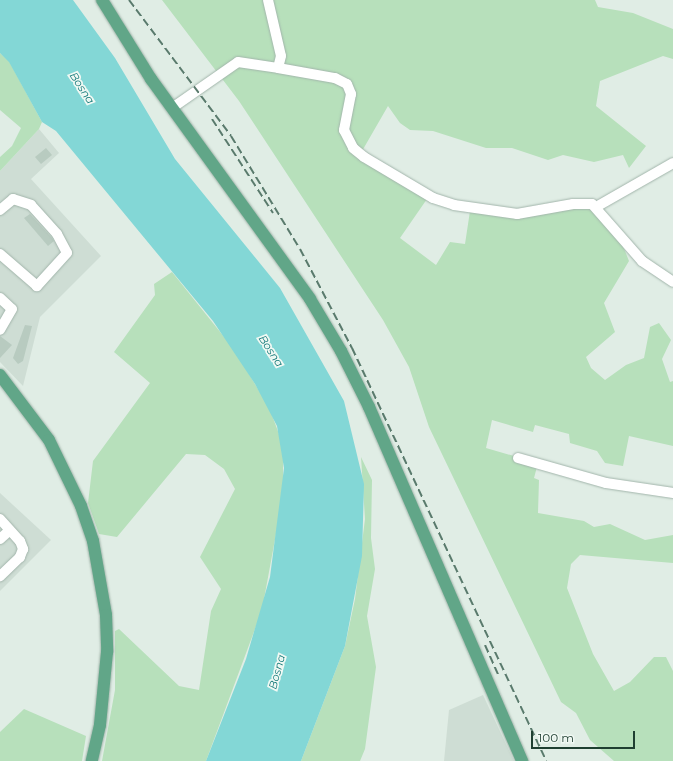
<!DOCTYPE html>
<html>
<head>
<meta charset="utf-8">
<style>
	body { margin:0 }
	#map { position:relative; width:673px; height:761px; overflow:hidden; background:#e0ede5; font-family:Montserrat,sans-serif }
	div>[style] { position:absolute }
	.built>* { inset:0; background:#ceddd4 }
	.green>* { inset:0; background:#b7e0bb }
	.water>* { inset:0; background:#83d7d6 }
	.building>* { inset:0; background:#b8cbc0 }
	.roads { filter:drop-shadow(0 0 1px #a2b5ab) drop-shadow(0 0 1px #a2b5ab) }
	.minor>* { height:10px; margin:-5px; padding:0 5px; transform-origin:5px; border-radius:5px; background:#fff }
	.major>* { height:12px; margin:-6px; padding:0 6px; transform-origin:6px; border-radius:6px; background:#61a688 }
	.rail>* { height:2px; margin-top:-1px; transform-origin:0; background:repeating-linear-gradient(90deg,#597a6c 0 8px,transparent 0 12px) }
	span { translate:-50% -50%; white-space:nowrap; text-align:center; line-height:1.15; -webkit-text-stroke:3.5px #f1f9f4; paint-order:stroke }
	.water-label { font-size:11px; color:#147a7a; font-style:italic }
	.scale { position:absolute; left:531px; top:731px; width:104px; height:18px; box-sizing:border-box; border:2px solid #1f3f31; border-top:0; padding-left:5px; font-size:12px; line-height:14px; white-space:nowrap; color:#1f3f31; -webkit-text-stroke:3px #f1f9f4; paint-order:stroke }
</style>
</head>
<body>
<div id="map">
	<div class="built">
		<i style="clip-path:polygon(39px 129px,59px 153px,31px 179px,101px 256px,40px 317px,23px 386px,0 362px,0 171px)"></i>
		<i style="clip-path:polygon(0 493px,51px 540px,0 591px)"></i>
		<i style="clip-path:polygon(483px 695px,514px 761px,444px 761px,449px 710px)"></i>
	</div>
	<div class="green">
		<i style="clip-path:polygon(162px 0,595px 0,598px 7px,633px 13px,673px 29px,673px 59px,663px 56px,600px 81px,596px 106px,646px 146px,629px 168px,623px 155px,594px 162px,563px 155px,548px 160px,512px 148px,486px 148px,433px 131px,410px 130px,400px 123px,388px 106px,358px 158px,427px 199px,400px 238px,436px 265px,450px 242px,465px 244px,470px 211px,581px 207px,596px 211px,623px 246px,629px 261px,604px 303px,615px 332px,586px 357px,591px 368px,605px 380px,626px 365px,644px 358px,650px 327px,659px 323px,671px 340px,662px 359px,670px 382px,673px 381px,673px 446px,629px 436px,623px 466px,605px 463px,597px 451px,570px 443px,569px 434px,535px 425px,533px 432px,492px 420px,486px 448px,538px 463px,534px 478px,539px 480px,538px 513px,584px 521px,594px 527px,610px 524px,645px 540px,673px 535px,673px 563px,580px 555px,571px 564px,567px 588px,593px 654px,614px 691px,630px 682px,654px 657px,666px 657px,673px 671px,673px 761px,614px 761px,590px 740px,576px 713px,561px 702px,429px 427px,409px 367px,383px 320px,239px 101px)"></i>
		<i style="clip-path:polygon(0 53px,9px 61px,42px 122px,39px 129px,0 171px,0 157px,12px 146px,21px 128px,0 110px)"></i>
		<i style="clip-path:polygon(172px 272px,233px 348px,269px 407px,283px 445px,283px 496px,262px 610px,206px 761px,102px 761px,115px 690px,115px 631px,119px 629px,179px 686px,199px 690px,211px 611px,221px 589px,200px 557px,235px 489px,224px 469px,205px 455px,186px 454px,117px 537px,99px 534px,88px 503px,93px 461px,150px 383px,114px 352px,155px 295px,154px 284px)"></i>
		<i style="clip-path:polygon(361px 457px,372px 480px,371px 538px,375px 569px,367px 616px,376px 667px,365px 749px,360px 761px,301px 761px,345px 646px,355px 599px,365px 519px)"></i>
		<i style="clip-path:polygon(24px 709px,86px 736px,82px 761px,0 761px,0 732px)"></i>
	</div>
	<div class="water">
		<i style="clip-path:polygon(0 0,73px 0,115px 58px,175px 159px,280px 288px,344px 401px,364px 484px,362px 556px,345px 646px,301px 761px,206px 761px,246px 659px,270px 577px,284px 468px,277px 426px,255px 384px,213px 321px,56px 131px,42px 122px,9px 62px,0 53px)"></i>
	</div>
	<div class="building">
		<i style="clip-path:polygon(46px 148px,52px 155px,41px 164px,35px 157px)"></i>
		<i style="clip-path:polygon(30px 214px,52px 238px,54px 241px,48px 246px,24px 218px)"></i>
		<i style="clip-path:polygon(25px 325px,32px 326px,23px 361px,18px 364px,13px 358px)"></i>
		<i style="clip-path:polygon(0 336px,12px 345px,0 358px)"></i>
	</div>
	<div class="roads">
		<div class="minor">
			<i style="left:268px;top:0;width:57px;rotate:76.9deg"></i>
			<i style="left:281px;top:56px;width:12px;rotate:104deg"></i>
			<i style="left:278px;top:68px;width:58px;rotate:10deg"></i>
			<i style="left:335px;top:78px;width:13px;rotate:27deg"></i>
			<i style="left:347px;top:84px;width:11px;rotate:68deg"></i>
			<i style="left:351px;top:94px;width:37px;rotate:101deg"></i>
			<i style="left:344px;top:130px;width:20px;rotate:63deg"></i>
			<i style="left:353px;top:148px;width:14px;rotate:39deg"></i>
			<i style="left:364px;top:157px;width:80px;rotate:30.7deg"></i>
			<i style="left:433px;top:198px;width:22px;rotate:18deg"></i>
			<i style="left:454px;top:205px;width:64px;rotate:8.1deg"></i>
			<i style="left:517px;top:214px;width:57px;rotate:-10.1deg"></i>
			<i style="left:573px;top:204px;width:19px"></i>
			<i style="left:592px;top:204px;width:76px;rotate:48.7deg"></i>
			<i style="left:642px;top:261px;width:37px;rotate:34deg"></i>
			<i style="left:172px;top:108px;width:80px;rotate:-34.9deg"></i>
			<i style="left:238px;top:62px;width:40px;rotate:8.5deg"></i>
			<i style="left:596px;top:207px;width:89px;rotate:-29.7deg"></i>
			<i style="left:0;top:210px;width:17px;rotate:-40deg"></i>
			<i style="left:13px;top:199px;width:19px;rotate:18deg"></i>
			<i style="left:31px;top:205px;width:39px;rotate:48deg"></i>
			<i style="left:57px;top:234px;width:21px;rotate:62deg"></i>
			<i style="left:67px;top:253px;width:45px;rotate:132.3deg"></i>
			<i style="left:37px;top:286px;width:49px;rotate:-139.1deg"></i>
			<i style="left:0;top:298px;width:16px;rotate:43deg"></i>
			<i style="left:12px;top:309px;width:24px;rotate:120deg"></i>
			<i style="left:518px;top:458px;width:91px;rotate:15.9deg"></i>
			<i style="left:606px;top:483px;width:68px;rotate:8.5deg"></i>
			<i style="left:0;top:519px;width:30px;rotate:48deg"></i>
			<i style="left:20px;top:541px;width:9px;rotate:69deg"></i>
			<i style="left:23px;top:549px;width:9px;rotate:111deg"></i>
			<i style="left:20px;top:557px;width:28px;rotate:136deg"></i>
			<i style="left:0;top:539px;width:13px;rotate:-42deg"></i>
		</div>
		<div class="major">
			<i style="left:102px;top:0;width:93px;rotate:58.2deg"></i>
			<i style="left:151px;top:79px;width:271px;rotate:54.1deg"></i>
			<i style="left:310px;top:299px;width:61px;rotate:59.2deg"></i>
			<i style="left:341px;top:351px;width:63px;rotate:63.4deg"></i>
			<i style="left:369px;top:407px;width:386px;rotate:66.6deg"></i>
			<i style="left:0;top:375px;width:81px;rotate:53deg"></i>
			<i style="left:49px;top:440px;width:73px;rotate:64.1deg"></i>
			<i style="left:81px;top:506px;width:37px;rotate:71deg"></i>
			<i style="left:93px;top:541px;width:75px;rotate:80deg"></i>
			<i style="left:106px;top:615px;width:37px;rotate:88deg"></i>
			<i style="left:107px;top:652px;width:73px;rotate:95.5deg"></i>
			<i style="left:100px;top:725px;width:37px;rotate:103deg"></i>
		</div>
	</div>
	<div class="rail">
		<i style="left:129px;top:0;width:170px;rotate:53.1deg"></i>
		<i style="left:231px;top:136px;width:132px;rotate:58.6deg"></i>
		<i style="left:300px;top:249px;width:112px;rotate:62.3deg"></i>
		<i style="left:352px;top:348px;width:456px;rotate:64.8deg"></i>
		<i style="left:212px;top:119px;width:112px;rotate:57deg"></i>
		<i style="left:485px;top:645px;width:34px;rotate:66deg"></i>
	</div>
	<div class="water-label">
		<span style="left:82px;top:88px;rotate:57deg">Bosna</span>
		<span style="left:271px;top:351px;rotate:57deg">Bosna</span>
		<span style="left:277px;top:672px;rotate:-75deg">Bosna</span>
	</div>
	<div class="scale">100 m</div>
</div>
</body>
</html>
